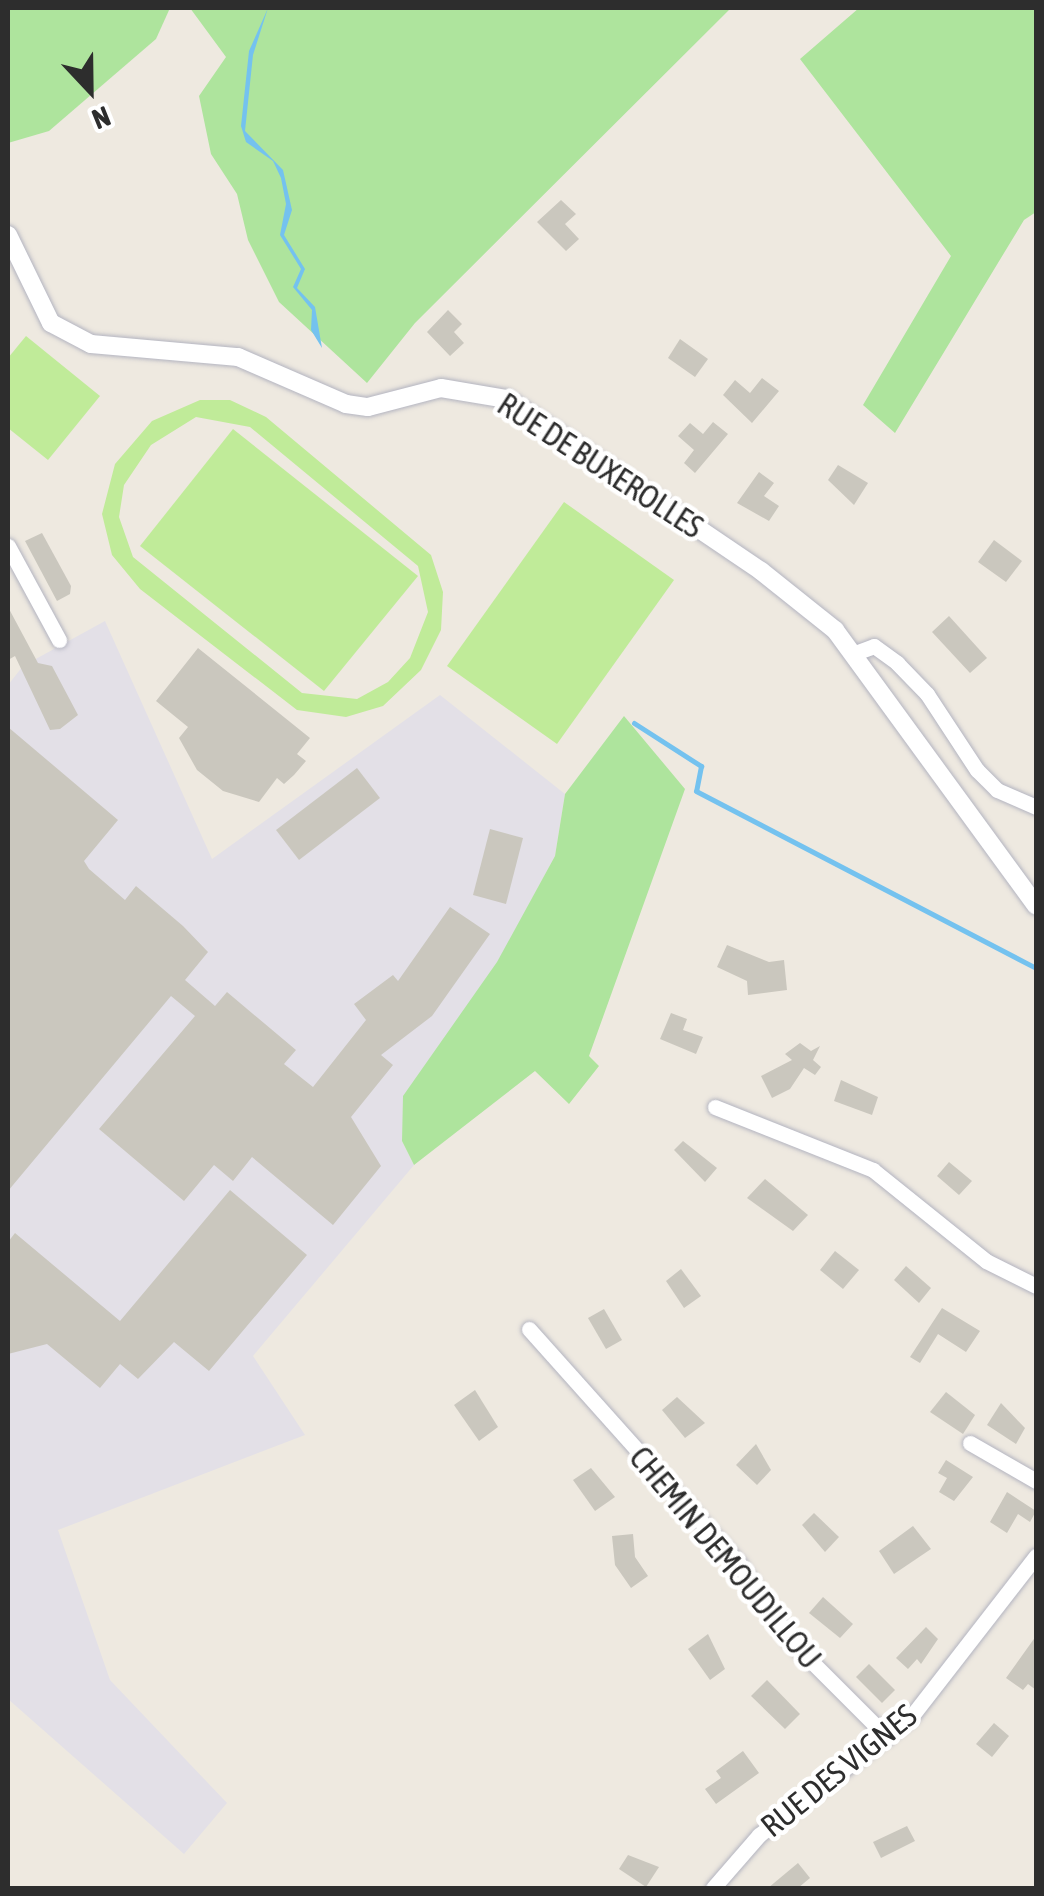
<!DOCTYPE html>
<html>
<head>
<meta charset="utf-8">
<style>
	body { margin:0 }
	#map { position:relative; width:1044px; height:1896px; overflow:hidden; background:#eee9e0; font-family:"Asap Condensed",sans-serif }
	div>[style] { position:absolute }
	.industrial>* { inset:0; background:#e3e0e7 }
	.green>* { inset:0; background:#aee49d }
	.pitch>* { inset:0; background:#c0eb99 }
	.water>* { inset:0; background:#74c2ef }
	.stream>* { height:5px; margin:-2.5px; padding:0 2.5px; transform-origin:2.5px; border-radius:2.5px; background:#74c2ef }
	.building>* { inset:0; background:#cac7be }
	.roads { filter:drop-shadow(0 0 2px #b3b4c0) drop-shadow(0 0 2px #b3b4c0) }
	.minor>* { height:15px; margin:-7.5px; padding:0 7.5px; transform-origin:7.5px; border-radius:7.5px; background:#fff }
	.tertiary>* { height:18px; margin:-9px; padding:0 9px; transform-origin:9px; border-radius:9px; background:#fff }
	span { translate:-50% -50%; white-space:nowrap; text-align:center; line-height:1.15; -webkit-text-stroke:9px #fff; paint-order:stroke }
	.street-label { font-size:32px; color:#2d2d2d }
	.frame { position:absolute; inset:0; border:10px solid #2d2d2d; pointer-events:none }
	.north { position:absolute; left:40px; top:40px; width:100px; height:100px; -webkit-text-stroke:8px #fff; paint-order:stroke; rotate:158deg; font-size:28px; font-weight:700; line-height:40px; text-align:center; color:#2d2d2d }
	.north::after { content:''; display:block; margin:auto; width:35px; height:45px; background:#2d2d2d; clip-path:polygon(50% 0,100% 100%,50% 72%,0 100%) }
</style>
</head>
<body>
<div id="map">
	<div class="industrial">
		<i style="clip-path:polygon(105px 621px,212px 859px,440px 695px,565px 794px,555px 856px,402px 1141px,414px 1165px,253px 1356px,305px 1435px,58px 1530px,110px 1680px,227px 1803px,184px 1854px,8px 1699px,8px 685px,23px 666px)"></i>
	</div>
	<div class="green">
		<i style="clip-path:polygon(8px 8px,170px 8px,156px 39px,49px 131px,8px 143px)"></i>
		<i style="clip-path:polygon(190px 8px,731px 8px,415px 323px,367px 383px,279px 302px,248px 240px,237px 194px,211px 154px,199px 96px,226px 57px)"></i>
		<i style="clip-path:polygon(859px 8px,1036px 8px,1036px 212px,1024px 220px,895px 433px,863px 405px,951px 256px,800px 59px)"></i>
		<i style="clip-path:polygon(624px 716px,685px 789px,589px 1056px,599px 1066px,569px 1104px,535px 1071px,414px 1165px,402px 1141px,403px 1096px,497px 962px,555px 856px,565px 794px)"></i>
	</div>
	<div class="pitch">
		<i style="clip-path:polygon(26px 336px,100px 396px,48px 460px,8px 428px,8px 358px)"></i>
		<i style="clip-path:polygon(evenodd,200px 400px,230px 400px,266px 417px,431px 555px,443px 592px,441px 630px,421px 670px,383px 706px,346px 717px,297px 710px,140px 589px,112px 555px,102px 514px,115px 464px,152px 421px,200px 400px,196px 417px,250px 427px,418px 566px,428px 612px,410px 658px,388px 682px,357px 699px,302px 693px,133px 557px,119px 517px,124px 485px,151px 445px,196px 417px)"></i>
		<i style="clip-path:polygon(233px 429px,418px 576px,324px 691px,140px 546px)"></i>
		<i style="clip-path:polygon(564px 502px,674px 580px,557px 744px,447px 666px)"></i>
	</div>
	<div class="water">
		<i style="clip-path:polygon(268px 8px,253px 55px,245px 131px,283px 170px,292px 210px,284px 235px,305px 269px,297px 288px,315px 307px,322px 348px,311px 330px,312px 310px,293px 287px,301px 269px,280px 235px,286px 204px,281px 178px,273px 161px,246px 142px,241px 126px,249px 51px)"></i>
	</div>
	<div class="stream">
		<i style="left:1036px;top:169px;width:16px;rotate:90deg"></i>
		<i style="left:634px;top:723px;width:80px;rotate:32.7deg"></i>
		<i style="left:701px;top:766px;width:25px;rotate:101deg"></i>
		<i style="left:696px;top:791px;width:383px;rotate:27.5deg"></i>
	</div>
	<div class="building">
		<i style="clip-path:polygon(561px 200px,576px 214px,565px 224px,579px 239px,566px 251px,537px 222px)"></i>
		<i style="clip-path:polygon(448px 310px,462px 324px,454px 332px,464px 343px,450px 356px,427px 332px)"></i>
		<i style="clip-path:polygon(680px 339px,708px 359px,695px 377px,668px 358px)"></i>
		<i style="clip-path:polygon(762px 378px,779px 391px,752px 423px,723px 395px,735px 380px,750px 393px)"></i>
		<i style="clip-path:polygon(713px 422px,728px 434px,695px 473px,684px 463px,694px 450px,678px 436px,690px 423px,703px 434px)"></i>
		<i style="clip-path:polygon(838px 465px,868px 483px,854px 505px,828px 480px)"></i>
		<i style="clip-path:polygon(759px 472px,774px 483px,764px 496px,779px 506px,769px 521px,737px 503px)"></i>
		<i style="clip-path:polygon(42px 533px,71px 586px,70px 594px,57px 601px,25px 541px)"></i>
		<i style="clip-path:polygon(994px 540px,1022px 561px,1006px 582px,978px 562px)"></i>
		<i style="clip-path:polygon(8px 607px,38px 663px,52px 666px,78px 715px,60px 729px,50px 730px,15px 656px,8px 660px)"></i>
		<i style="clip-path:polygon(949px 616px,987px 658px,970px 673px,932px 632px)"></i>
		<i style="clip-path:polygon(198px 648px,310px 738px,297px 754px,306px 761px,294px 775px,284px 784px,277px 778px,259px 802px,223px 791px,197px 770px,179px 738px,188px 727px,156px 701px)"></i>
		<i style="clip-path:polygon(8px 727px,118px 820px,84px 861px,89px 869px,125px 900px,136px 886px,183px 926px,208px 952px,185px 980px,215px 1006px,227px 992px,296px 1050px,284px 1064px,313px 1087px,366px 1020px,354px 1004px,393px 975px,398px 981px,450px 907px,490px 934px,432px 1016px,381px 1055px,393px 1065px,351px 1117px,381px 1166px,333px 1225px,252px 1157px,233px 1181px,214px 1165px,184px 1201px,99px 1129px,195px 1016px,171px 996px,8px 1191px)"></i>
		<i style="clip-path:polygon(357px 768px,380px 798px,299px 860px,276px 830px)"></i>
		<i style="clip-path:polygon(490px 829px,523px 838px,506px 904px,473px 895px)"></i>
		<i style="clip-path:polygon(727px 945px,769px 962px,784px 960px,787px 990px,748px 995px,747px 981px,717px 967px)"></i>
		<i style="clip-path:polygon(671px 1013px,687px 1019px,683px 1030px,703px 1037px,696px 1054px,660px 1039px)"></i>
		<i style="clip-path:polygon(800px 1043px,811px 1051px,820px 1046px,813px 1060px,821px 1067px,815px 1075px,804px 1068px,790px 1089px,772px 1098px,761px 1076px,792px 1060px,785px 1054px)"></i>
		<i style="clip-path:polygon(841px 1080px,878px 1097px,872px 1115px,834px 1101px)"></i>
		<i style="clip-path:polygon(683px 1141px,717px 1168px,705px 1182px,674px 1150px)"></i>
		<i style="clip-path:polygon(949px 1162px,972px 1181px,959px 1195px,937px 1176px)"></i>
		<i style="clip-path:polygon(765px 1179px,808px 1215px,793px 1231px,747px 1198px)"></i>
		<i style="clip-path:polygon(230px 1190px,307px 1255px,209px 1371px,174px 1342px,138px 1379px,120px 1364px,100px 1388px,47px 1344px,8px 1354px,8px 1242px,15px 1233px,120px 1321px)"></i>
		<i style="clip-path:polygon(835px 1251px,859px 1270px,843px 1289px,820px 1270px)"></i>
		<i style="clip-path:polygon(906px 1266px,931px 1288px,919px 1303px,894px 1280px)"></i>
		<i style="clip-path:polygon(681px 1269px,701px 1296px,684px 1308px,666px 1281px)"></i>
		<i style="clip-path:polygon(942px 1308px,980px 1331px,966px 1352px,938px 1334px,920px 1363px,910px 1357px)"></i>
		<i style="clip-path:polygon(604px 1309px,622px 1340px,606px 1349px,588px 1318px)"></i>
		<i style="clip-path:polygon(475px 1390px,498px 1427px,479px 1441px,454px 1405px)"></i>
		<i style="clip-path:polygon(946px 1392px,975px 1415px,963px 1434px,930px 1412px)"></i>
		<i style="clip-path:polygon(677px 1397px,705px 1423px,685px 1438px,662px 1410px)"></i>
		<i style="clip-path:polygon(1001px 1403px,1025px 1428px,1016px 1444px,987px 1425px)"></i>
		<i style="clip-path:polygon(756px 1444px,771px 1470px,757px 1485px,736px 1465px)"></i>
		<i style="clip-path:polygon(946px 1460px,973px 1477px,954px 1501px,939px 1492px,947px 1478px,938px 1473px)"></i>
		<i style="clip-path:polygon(591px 1468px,615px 1497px,595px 1511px,573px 1480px)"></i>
		<i style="clip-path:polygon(1007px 1492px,1036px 1511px,1030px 1522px,1018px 1514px,1007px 1533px,990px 1522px)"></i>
		<i style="clip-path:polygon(814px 1513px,839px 1537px,825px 1552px,802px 1525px)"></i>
		<i style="clip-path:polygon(913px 1526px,931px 1549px,894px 1574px,879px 1551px)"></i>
		<i style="clip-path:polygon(633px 1534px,635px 1557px,648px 1576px,631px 1588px,615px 1565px,612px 1536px)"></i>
		<i style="clip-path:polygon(823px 1597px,853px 1624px,840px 1638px,809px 1613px)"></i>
		<i style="clip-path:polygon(926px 1627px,938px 1639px,921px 1664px,917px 1659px,908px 1669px,896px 1658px)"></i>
		<i style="clip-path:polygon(708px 1634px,725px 1669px,710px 1680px,688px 1649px)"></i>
		<i style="clip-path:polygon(1036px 1636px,1036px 1690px,1028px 1684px,1023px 1690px,1006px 1678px)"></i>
		<i style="clip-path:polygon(869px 1664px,895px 1690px,882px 1703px,856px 1677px)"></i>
		<i style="clip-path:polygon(767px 1680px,800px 1714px,785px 1729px,751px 1696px)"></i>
		<i style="clip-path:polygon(994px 1723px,1009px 1736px,992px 1757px,976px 1744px)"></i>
		<i style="clip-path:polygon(743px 1751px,759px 1773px,716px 1804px,705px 1789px,721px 1778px,716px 1771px)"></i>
		<i style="clip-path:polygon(907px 1826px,915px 1841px,881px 1858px,873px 1842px)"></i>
		<i style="clip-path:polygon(628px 1855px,659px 1867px,646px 1887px,619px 1869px)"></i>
		<i style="clip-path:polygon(798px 1863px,810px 1878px,798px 1888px,768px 1888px)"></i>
	</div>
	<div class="roads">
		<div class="minor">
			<i style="left:8px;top:546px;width:107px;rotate:61.5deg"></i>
			<i style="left:855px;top:653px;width:20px;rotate:-20deg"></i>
			<i style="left:874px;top:646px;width:29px;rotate:36deg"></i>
			<i style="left:897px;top:663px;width:43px;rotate:45.9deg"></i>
			<i style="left:927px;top:694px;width:91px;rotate:56.7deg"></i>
			<i style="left:977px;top:770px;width:28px;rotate:45deg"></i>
			<i style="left:997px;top:790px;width:43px;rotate:23.6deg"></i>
			<i style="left:715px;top:1107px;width:170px;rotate:21.7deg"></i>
			<i style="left:873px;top:1170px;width:145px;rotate:38.8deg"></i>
			<i style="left:986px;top:1261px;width:56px;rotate:26.6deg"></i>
			<i style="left:529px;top:1329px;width:315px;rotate:48.2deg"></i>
			<i style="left:739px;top:1564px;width:93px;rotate:56deg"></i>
			<i style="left:791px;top:1641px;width:136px;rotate:45deg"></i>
			<i style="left:970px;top:1443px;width:76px;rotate:29.9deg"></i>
			<i style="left:713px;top:1888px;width:70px;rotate:-49deg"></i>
			<i style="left:759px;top:1835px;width:192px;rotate:-37.8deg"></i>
			<i style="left:911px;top:1717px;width:204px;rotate:-52.2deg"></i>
		</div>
		<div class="tertiary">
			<i style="left:8px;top:235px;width:98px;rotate:64deg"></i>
			<i style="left:51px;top:323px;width:45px;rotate:27.7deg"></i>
			<i style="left:91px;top:344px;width:148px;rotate:5.1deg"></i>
			<i style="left:238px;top:357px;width:118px;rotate:23.5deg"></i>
			<i style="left:346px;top:404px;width:22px;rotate:8deg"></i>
			<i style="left:368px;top:407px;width:75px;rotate:-14.6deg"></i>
			<i style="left:441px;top:388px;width:67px;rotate:9.5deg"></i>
			<i style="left:507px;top:399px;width:307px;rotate:34.1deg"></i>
			<i style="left:761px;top:571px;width:95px;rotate:38.6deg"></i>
			<i style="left:835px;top:630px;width:341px;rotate:53.9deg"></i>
		</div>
	</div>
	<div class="street-label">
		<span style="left:600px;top:466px;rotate:33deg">RUE DE BUXEROLLES</span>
		<span style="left:725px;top:1558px;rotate:50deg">CHEMIN DEMOUDILLOU</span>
		<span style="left:839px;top:1771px;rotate:-39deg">RUE DES VIGNES</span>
	</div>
	<div class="frame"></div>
	<div class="north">N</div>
</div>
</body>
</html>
